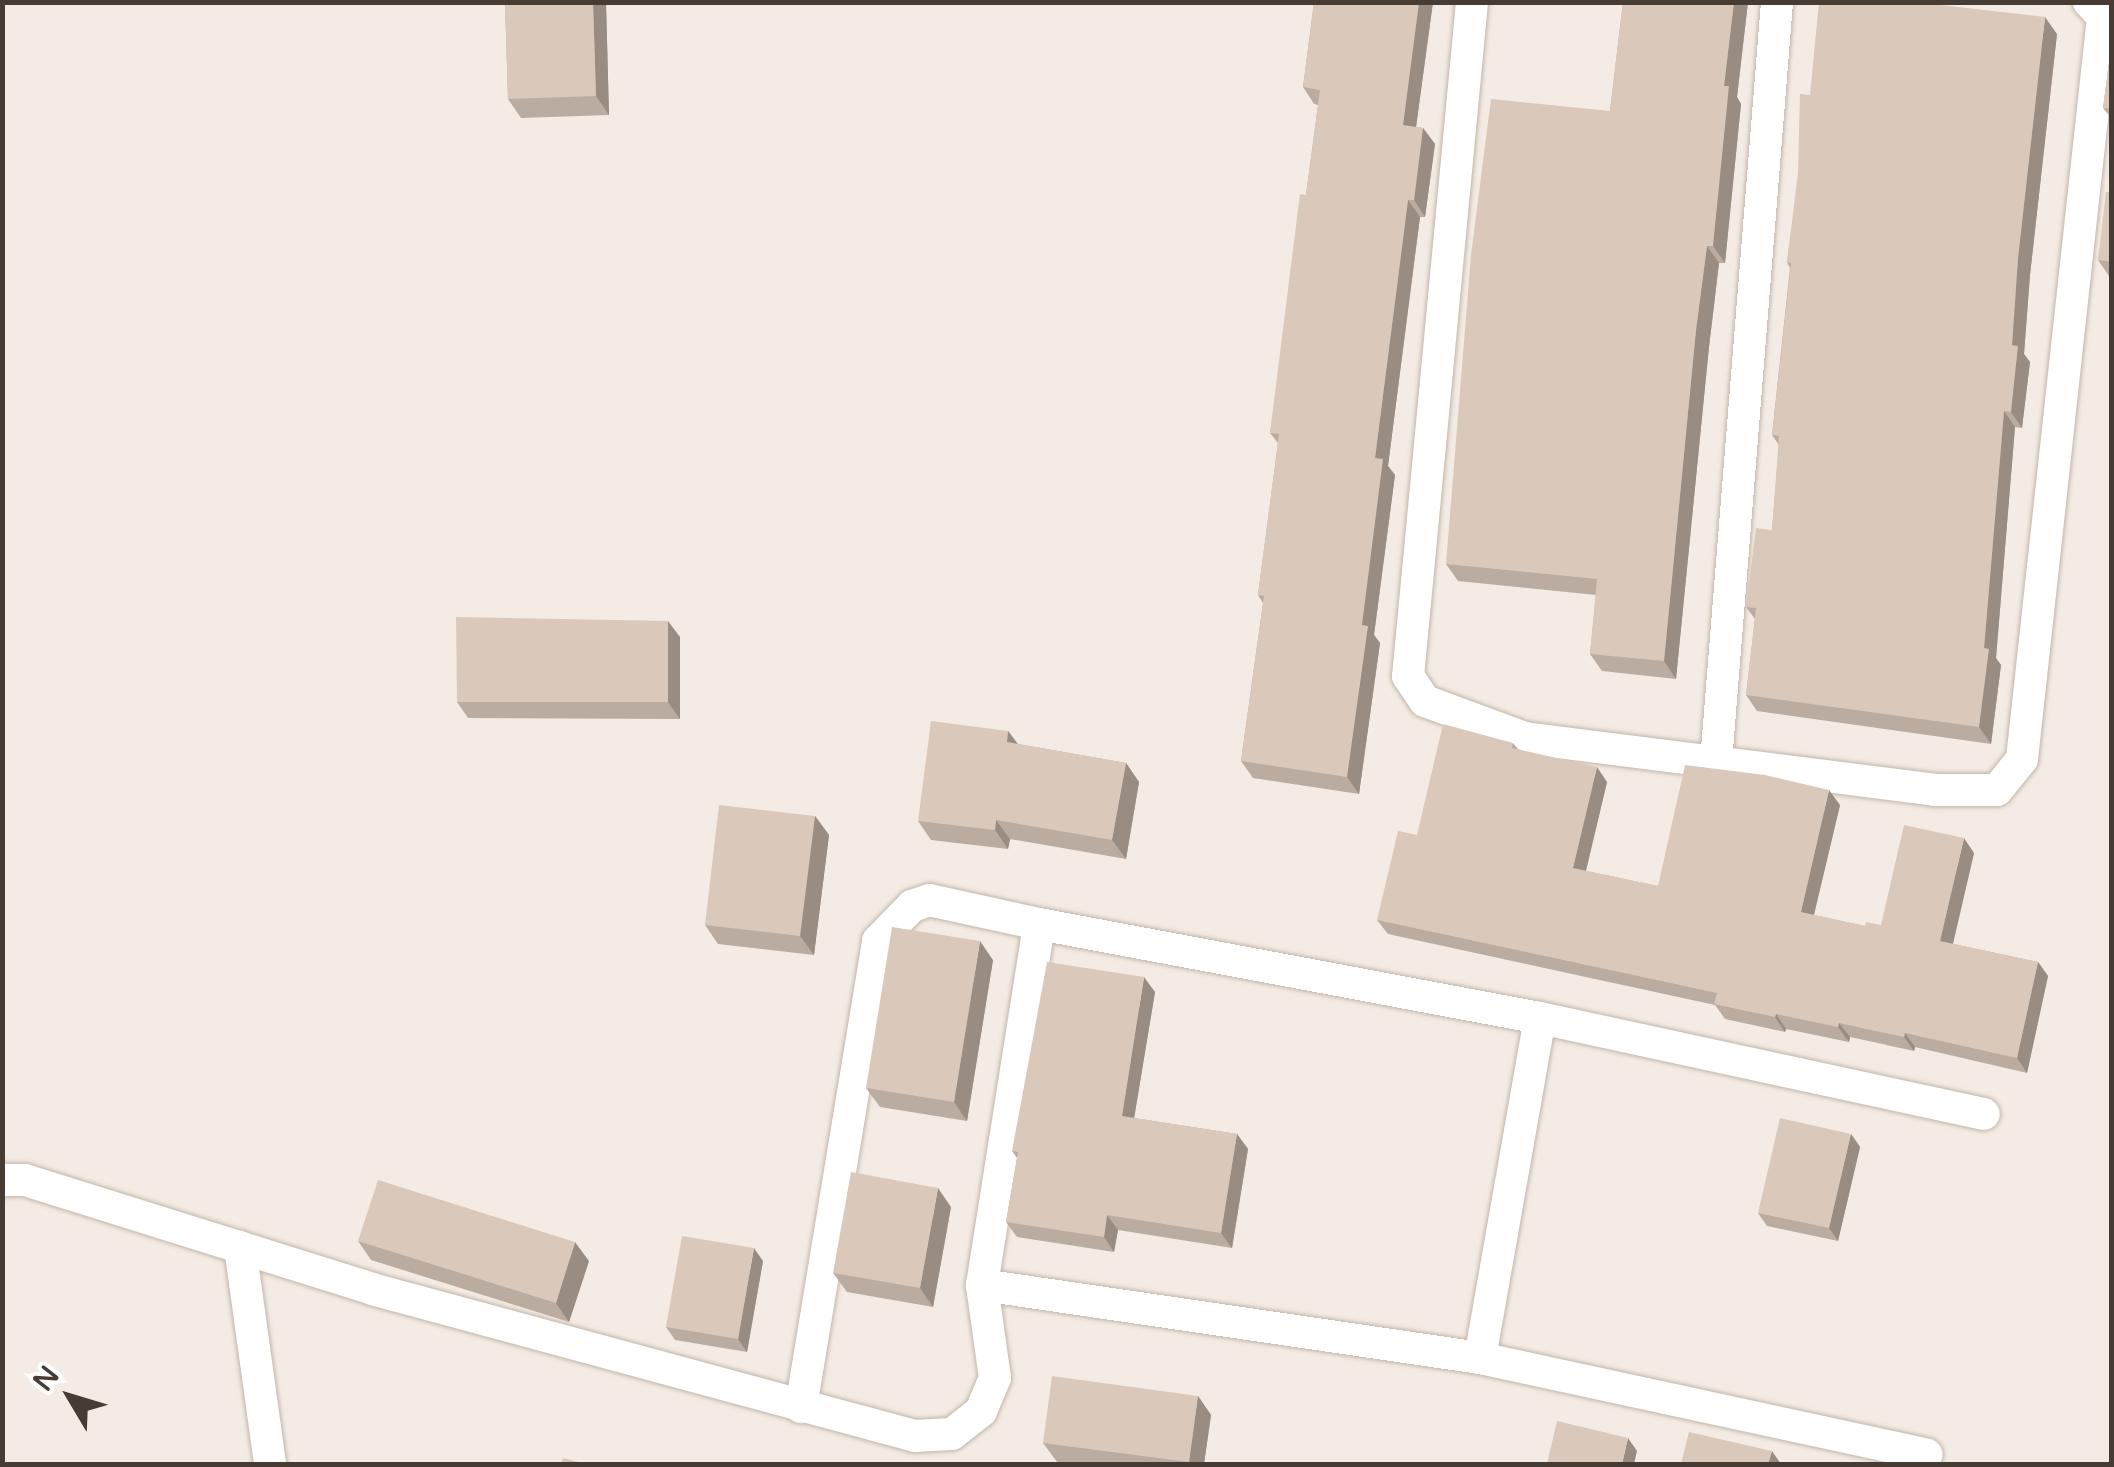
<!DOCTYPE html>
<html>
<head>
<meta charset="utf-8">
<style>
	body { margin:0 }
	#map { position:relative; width:2114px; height:1467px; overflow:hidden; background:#f4ece4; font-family:"Varela Round",sans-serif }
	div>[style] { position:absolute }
	.roads { filter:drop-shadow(0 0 2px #c3b5a8) drop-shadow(0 0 2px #c3b5a8) }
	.minor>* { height:32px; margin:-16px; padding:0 16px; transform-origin:16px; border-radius:16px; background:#fff }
	.wall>* { inset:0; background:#bbaca1 }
	.shaded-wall>* { inset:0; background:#998c83 }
	.building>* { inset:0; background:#dac8bb }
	span { translate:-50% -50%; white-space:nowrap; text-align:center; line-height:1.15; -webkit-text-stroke:10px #fff; paint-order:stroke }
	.frame { position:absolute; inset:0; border:5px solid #473c33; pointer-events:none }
	.north { position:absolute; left:20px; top:1347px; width:100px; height:100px; -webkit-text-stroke:8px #fff; paint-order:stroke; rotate:308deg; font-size:28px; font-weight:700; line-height:40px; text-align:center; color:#473c33 }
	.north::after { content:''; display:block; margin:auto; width:35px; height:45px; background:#473c33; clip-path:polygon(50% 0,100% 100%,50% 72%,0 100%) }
</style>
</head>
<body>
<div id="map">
	<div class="roads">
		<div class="minor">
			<i style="left:1472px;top:2px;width:677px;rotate:95.42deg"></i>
			<i style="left:1408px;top:676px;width:30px;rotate:56deg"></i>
			<i style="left:1425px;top:701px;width:107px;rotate:20.3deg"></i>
			<i style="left:1525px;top:738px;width:412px;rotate:7.2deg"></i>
			<i style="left:1934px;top:790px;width:63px"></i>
			<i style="left:1997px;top:790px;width:40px;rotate:-51deg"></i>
			<i style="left:2022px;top:759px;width:746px;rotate:-83.77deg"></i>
			<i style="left:2103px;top:17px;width:21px;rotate:-133deg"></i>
			<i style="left:1716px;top:762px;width:762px;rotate:-85.41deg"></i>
			<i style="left:2px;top:1180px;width:23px"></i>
			<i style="left:25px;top:1180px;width:364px;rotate:17.4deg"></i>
			<i style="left:372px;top:1289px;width:563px;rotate:15.15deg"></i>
			<i style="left:915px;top:1436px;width:37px;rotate:-3deg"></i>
			<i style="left:952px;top:1434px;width:37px;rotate:-38deg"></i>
			<i style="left:981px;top:1411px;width:36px;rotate:-67deg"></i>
			<i style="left:995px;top:1378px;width:94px;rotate:-98deg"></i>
			<i style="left:982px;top:1285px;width:365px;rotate:-81deg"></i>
			<i style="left:1039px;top:924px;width:510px;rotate:10.63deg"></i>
			<i style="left:1540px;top:1018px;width:454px;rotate:12.2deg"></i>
			<i style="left:240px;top:1247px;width:219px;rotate:82.1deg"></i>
			<i style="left:982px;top:1285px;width:503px;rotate:8.34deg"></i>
			<i style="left:1480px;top:1358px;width:457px;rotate:12.2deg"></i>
			<i style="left:1480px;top:1358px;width:345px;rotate:-80deg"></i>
			<i style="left:801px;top:1407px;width:472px;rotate:-80.6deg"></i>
			<i style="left:878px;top:941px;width:49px;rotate:-45.8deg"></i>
			<i style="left:912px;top:906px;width:18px;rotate:-19deg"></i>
			<i style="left:929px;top:900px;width:113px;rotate:12.3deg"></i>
		</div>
	</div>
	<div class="wall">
		<i style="clip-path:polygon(505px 2px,606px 2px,609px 115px,521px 118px,508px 99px)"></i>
		<i style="clip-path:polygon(1314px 2px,1433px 2px,1416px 127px,1423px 128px,1435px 144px,1425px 217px,1420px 217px,1388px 466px,1395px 475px,1374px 635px,1380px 643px,1359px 794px,1253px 778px,1241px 761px,1263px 603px,1258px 595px,1278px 443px,1270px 433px,1306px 195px,1318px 105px,1314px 104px,1303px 87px)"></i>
		<i style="clip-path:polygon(1623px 2px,1748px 2px,1737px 97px,1741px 104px,1725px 263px,1719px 263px,1709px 347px,1676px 679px,1602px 671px,1590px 654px,1596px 595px,1458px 581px,1446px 564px,1610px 111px)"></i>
		<i style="clip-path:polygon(2057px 34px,2030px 275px,2024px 354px,2030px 362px,2022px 428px,2015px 427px,1996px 658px,2001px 665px,1991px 744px,1757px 711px,1746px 695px,1755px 619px,1746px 607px,1772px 530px,1779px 445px,1772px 435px,1790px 268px,1787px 262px,1810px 95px)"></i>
		<i style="clip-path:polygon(2112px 40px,2112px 119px,2103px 108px)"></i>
		<i style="clip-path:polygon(2111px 193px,2112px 276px,2109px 276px,2098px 260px)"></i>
		<i style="clip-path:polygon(680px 637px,680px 719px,468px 718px,457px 702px)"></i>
		<i style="clip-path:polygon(1008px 731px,1018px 744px,1126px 763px,1139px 782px,1126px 859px,1010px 839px,1008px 849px,931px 840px,918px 821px)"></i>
		<i style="clip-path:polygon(1513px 743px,1518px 749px,1607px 782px,1586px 871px,1658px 886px,1840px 805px,1814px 915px,1865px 926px,1881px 925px,1974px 853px,1953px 944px,2038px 962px,2048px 976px,2027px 1073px,1915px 1047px,1914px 1051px,1850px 1037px,1849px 1042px,1786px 1029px,1785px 1032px,1725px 1019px,1715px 1005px,1388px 934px,1377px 920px,1417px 835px)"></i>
		<i style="clip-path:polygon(815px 816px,829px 835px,814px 955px,718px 944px,705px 925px)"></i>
		<i style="clip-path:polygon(993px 960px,967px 1121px,880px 1107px,866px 1088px)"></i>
		<i style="clip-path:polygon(1155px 992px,1134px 1118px,1237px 1134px,1248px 1149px,1232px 1248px,1118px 1230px,1114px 1252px,1017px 1237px,1006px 1222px,1017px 1158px,1012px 1151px)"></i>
		<i style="clip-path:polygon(1851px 1134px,1860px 1147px,1838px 1241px,1767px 1226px,1758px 1213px)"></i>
		<i style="clip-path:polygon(951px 1207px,933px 1307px,847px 1292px,833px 1273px)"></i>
		<i style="clip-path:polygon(358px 1241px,589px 1261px,569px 1322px,371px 1260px)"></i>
		<i style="clip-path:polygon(763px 1261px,747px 1352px,675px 1340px,666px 1327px)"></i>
		<i style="clip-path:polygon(1198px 1396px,1211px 1415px,1204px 1464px,1077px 1464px,1057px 1462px,1043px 1443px)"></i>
	</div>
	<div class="shaded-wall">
		<i style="clip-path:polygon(593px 2px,606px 2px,609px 115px,596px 96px)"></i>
		<i style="clip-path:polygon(1419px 2px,1433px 2px,1414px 142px,1403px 125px)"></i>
		<i style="clip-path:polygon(1734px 2px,1748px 2px,1737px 97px,1741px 104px,1725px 263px,1713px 246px,1724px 86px)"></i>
		<i style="clip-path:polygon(2045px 17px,2057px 34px,2030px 275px,2024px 354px,2030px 362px,2022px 428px,2011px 412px,2012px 345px,2018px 258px)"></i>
		<i style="clip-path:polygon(1423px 128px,1435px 144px,1425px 217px,1414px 200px)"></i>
		<i style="clip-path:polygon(1408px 200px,1420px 217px,1388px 466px,1395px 475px,1374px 635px,1380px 643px,1359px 794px,1347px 777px,1375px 458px)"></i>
		<i style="clip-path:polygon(1707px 246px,1719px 263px,1709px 347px,1676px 679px,1664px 661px,1696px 330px)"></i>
		<i style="clip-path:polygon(2004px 411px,2015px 427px,1996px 658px,2001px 665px,1991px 744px,1979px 727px,1984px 648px)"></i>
		<i style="clip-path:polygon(668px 621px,680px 637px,680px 719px,668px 702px)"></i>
		<i style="clip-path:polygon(1008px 731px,1022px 750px,1007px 742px)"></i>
		<i style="clip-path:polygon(1126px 763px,1139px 782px,1126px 859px,1112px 840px)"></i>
		<i style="clip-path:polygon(1597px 767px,1607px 782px,1583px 883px,1573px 868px)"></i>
		<i style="clip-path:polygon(1829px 790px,1840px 805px,1811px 927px,1801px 912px)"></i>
		<i style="clip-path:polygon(815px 816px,829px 835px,814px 955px,800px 936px)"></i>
		<i style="clip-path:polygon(996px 820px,1010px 839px,1008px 849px,995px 830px)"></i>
		<i style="clip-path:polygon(1964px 838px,1974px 853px,1950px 956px,1940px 941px)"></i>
		<i style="clip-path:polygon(980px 941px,993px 960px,967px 1121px,954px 1102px)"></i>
		<i style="clip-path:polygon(2038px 962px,2048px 976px,2027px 1073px,2017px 1058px)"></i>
		<i style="clip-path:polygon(1144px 977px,1155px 992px,1132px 1131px,1122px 1116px)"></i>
		<i style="clip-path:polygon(1776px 1014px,1786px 1029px,1785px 1032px,1775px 1017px)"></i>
		<i style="clip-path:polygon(1839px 1023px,1850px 1037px,1849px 1042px,1838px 1027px)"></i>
		<i style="clip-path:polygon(1905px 1033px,1915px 1047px,1914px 1051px,1904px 1037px)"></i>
		<i style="clip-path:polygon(1237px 1134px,1248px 1149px,1232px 1248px,1221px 1233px)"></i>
		<i style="clip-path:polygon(1851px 1134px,1860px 1147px,1838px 1241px,1829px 1228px)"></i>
		<i style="clip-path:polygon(938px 1188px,951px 1207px,933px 1307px,920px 1288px)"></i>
		<i style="clip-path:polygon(1107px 1215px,1118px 1230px,1114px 1252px,1104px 1237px)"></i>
		<i style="clip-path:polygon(575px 1242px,589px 1261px,569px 1322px,556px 1303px)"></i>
		<i style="clip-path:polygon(754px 1248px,763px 1261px,747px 1352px,738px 1339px)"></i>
		<i style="clip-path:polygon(1198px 1396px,1211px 1415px,1204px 1464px,1190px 1464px,1189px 1462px)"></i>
		<i style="clip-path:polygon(1628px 1438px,1637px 1451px,1634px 1464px,1622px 1464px)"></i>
		<i style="clip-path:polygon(1772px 1451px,1781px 1464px,1768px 1464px)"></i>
	</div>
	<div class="building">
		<i style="clip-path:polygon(505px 2px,593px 2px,596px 96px,508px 99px)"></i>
		<i style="clip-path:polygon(1314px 2px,1419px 2px,1403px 125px,1423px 128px,1414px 200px,1408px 200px,1375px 458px,1383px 459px,1362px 625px,1368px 626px,1347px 777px,1241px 761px,1264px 596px,1258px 595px,1279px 434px,1270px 433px,1300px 194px,1306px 195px,1320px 90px,1303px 87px)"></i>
		<i style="clip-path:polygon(1623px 2px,1734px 2px,1724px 86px,1729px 86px,1713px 246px,1707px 246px,1696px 330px,1664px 661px,1590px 654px,1597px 579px,1446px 564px,1471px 255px,1491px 99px,1610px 111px)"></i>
		<i style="clip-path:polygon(1819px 2px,1914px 2px,2045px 17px,2018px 258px,2012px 345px,2018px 346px,2011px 412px,2004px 411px,1984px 648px,1989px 649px,1979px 727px,1746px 695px,1756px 608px,1746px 607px,1756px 528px,1772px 530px,1779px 436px,1772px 435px,1791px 263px,1787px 262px,1798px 173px,1800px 94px,1810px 95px)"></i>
		<i style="clip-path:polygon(2112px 40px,2112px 109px,2103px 108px)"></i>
		<i style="clip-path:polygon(2106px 192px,2112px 192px,2112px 262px,2098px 260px)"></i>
		<i style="clip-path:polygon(456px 617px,668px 621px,668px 702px,457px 702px)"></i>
		<i style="clip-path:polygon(931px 721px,1008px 731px,1007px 742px,1126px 763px,1112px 840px,996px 820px,995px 830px,918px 821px)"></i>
		<i style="clip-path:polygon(1443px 724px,1513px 743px,1512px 748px,1597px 767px,1573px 868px,1658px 886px,1685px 765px,1765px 775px,1829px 790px,1801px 912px,1865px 926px,1866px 922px,1881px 925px,1904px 825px,1964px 838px,1940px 941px,2038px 962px,2017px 1058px,1905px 1033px,1904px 1037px,1839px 1023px,1838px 1027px,1776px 1014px,1775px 1017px,1714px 1004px,1717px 993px,1377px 920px,1398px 831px,1417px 835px)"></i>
		<i style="clip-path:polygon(719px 805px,815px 816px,800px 936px,705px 925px)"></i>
		<i style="clip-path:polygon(892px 927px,980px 941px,954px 1102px,866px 1088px)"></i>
		<i style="clip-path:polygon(1047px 962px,1144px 977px,1122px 1116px,1237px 1134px,1221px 1233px,1107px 1215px,1104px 1237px,1006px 1222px,1018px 1152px,1012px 1151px)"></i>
		<i style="clip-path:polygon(1780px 1118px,1851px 1134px,1829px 1228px,1758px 1213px)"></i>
		<i style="clip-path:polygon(851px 1172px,938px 1188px,920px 1288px,833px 1273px)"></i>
		<i style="clip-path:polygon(378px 1180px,575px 1242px,556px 1303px,358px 1241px)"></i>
		<i style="clip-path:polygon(682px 1236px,754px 1248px,738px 1339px,666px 1327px)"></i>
		<i style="clip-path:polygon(1052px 1376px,1198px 1396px,1189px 1462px,1043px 1443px)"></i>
		<i style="clip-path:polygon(1557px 1421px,1628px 1438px,1622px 1464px,1547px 1464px)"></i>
		<i style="clip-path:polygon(1689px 1432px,1772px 1451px,1768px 1464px,1681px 1464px)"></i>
		<i style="clip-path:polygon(563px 1458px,586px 1464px,561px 1464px)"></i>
	</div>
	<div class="frame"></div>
	<div class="north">N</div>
</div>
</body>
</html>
